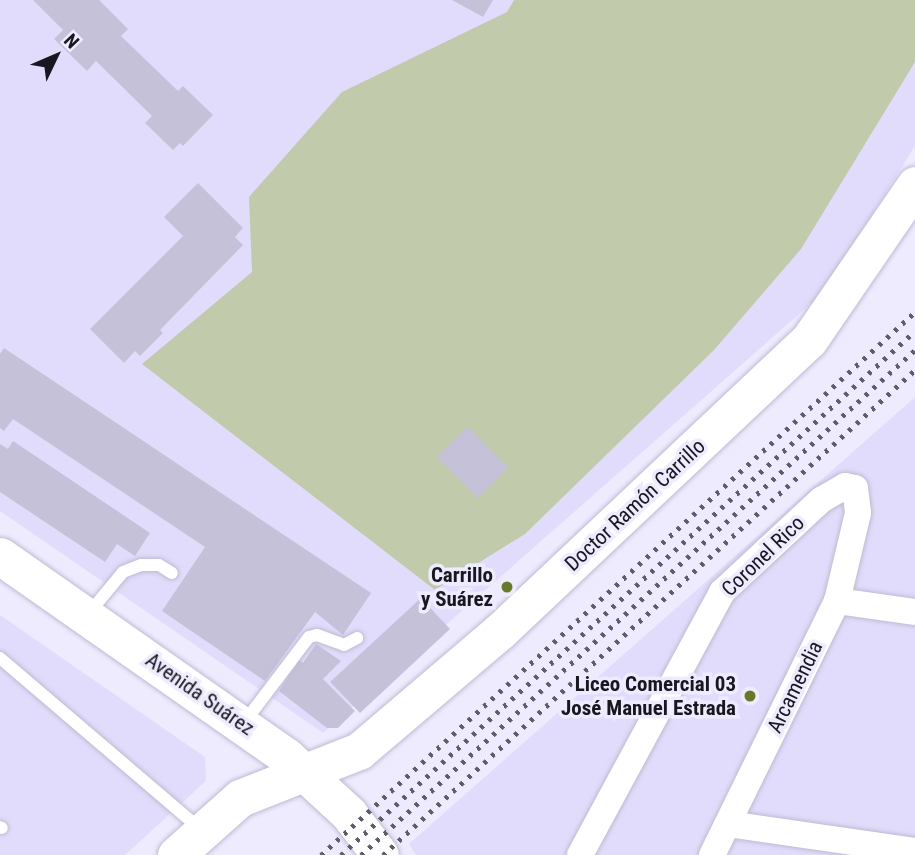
<!DOCTYPE html>
<html>
<head>
<meta charset="utf-8">
<style>
	body { margin:0 }
	#map { position:relative; width:915px; height:855px; overflow:hidden; background:#efebff; font-family:"Roboto Condensed",sans-serif }
	div>[style] { position:absolute }
	.built>* { inset:0; background:#e2dcfc }
	.green>* { inset:0; background:#c1caab }
	.building>* { inset:0; background:#c5c1d9 }
	.roads { filter:drop-shadow(0 0 2px #bfbad2) drop-shadow(0 0 2px #bfbad2) }
	.service>* { height:12px; margin:-6px; padding:0 6px; transform-origin:6px; border-radius:6px; background:#fff }
	.minor>* { height:26px; margin:-13px; padding:0 13px; transform-origin:13px; border-radius:13px; background:#fff }
	.secondary>* { height:37px; margin:-18.5px; padding:0 18.5px; transform-origin:18.5px; border-radius:18.5px; background:#fff }
	.rail>* { height:5px; margin-top:-2.5px; transform-origin:0; background:repeating-linear-gradient(90deg,#605d6a 0 3.5px,transparent 0 10.5px) }
	.dots>* { width:19px; height:19px; translate:-50% -50%; box-sizing:border-box; border:4px solid #efebff; border-radius:50% }
	span { translate:-50% -50%; white-space:nowrap; text-align:center; line-height:1.15; -webkit-text-stroke:7px #efebff; paint-order:stroke }
	.street-label { font-size:21px; color:#18161f }
	.poi-label { font-size:21px; color:#18161f; font-weight:700 }
	.right { translate:-100% -50%; text-align:right }
	.north { position:absolute; left:21px; top:21px; width:70px; height:70px; -webkit-text-stroke:5px #efebff; paint-order:stroke; rotate:46deg; font-size:19px; font-weight:700; line-height:28px; text-align:center; color:#18161f }
	.north::after { content:''; display:block; margin:auto; width:24px; height:32px; background:#18161f; clip-path:polygon(50% 0,100% 100%,50% 72%,0 100%) }
</style>
</head>
<body>
<div id="map">
	<div class="built">
		<i style="clip-path:polygon(0 0,915px 0,915px 146px,823px 293px,323px 733px,0 511px)"></i>
		<i style="clip-path:polygon(915px 397px,915px 855px,416px 855px,409px 844px)"></i>
		<i style="clip-path:polygon(0 615px,205px 757px,206px 781px,125px 855px,0 855px)"></i>
	</div>
	<div class="green">
		<i style="clip-path:polygon(514px 0,915px 0,915px 62px,801px 249px,714px 350px,525px 534px,435px 590px,142px 364px,252px 272px,249px 197px,342px 92px,507px 12px)"></i>
	</div>
	<div class="building">
		<i style="clip-path:polygon(33px 0,99px 0,128px 29px,121px 36px,178px 91px,183px 86px,213px 115px,183px 146px,180px 143px,173px 150px,145px 123px,152px 116px,96px 61px,87px 71px,54px 39px,63px 30px)"></i>
		<i style="clip-path:polygon(452px 0,493px 0,483px 17px)"></i>
		<i style="clip-path:polygon(198px 183px,243px 228px,235px 237px,243px 245px,160px 330px,163px 333px,140px 356px,135px 351px,124px 363px,90px 329px,183px 236px,164px 217px)"></i>
		<i style="clip-path:polygon(4px 348px,371px 593px,343px 635px,315px 612px,265px 681px,162px 611px,205px 547px,13px 419px,4px 431px,0 428px,0 354px)"></i>
		<i style="clip-path:polygon(468px 427px,508px 468px,478px 498px,437px 457px)"></i>
		<i style="clip-path:polygon(13px 441px,150px 533px,135px 556px,117px 544px,105px 562px,0 492px,0 444px,8px 449px)"></i>
		<i style="clip-path:polygon(421px 598px,450px 629px,360px 713px,330px 682px)"></i>
		<i style="clip-path:polygon(316px 644px,341px 661px,323px 679px,355px 711px,338px 728px,327px 728px,279px 691px,299px 660px,303px 663px)"></i>
	</div>
	<div class="roads">
		<div class="service">
			<i style="left:89px;top:613px;width:53px;rotate:-50.3deg"></i>
			<i style="left:123px;top:572px;width:19px;rotate:-21deg"></i>
			<i style="left:141px;top:565px;width:18px"></i>
			<i style="left:159px;top:565px;width:15px;rotate:32deg"></i>
			<i style="left:0;top:658px;width:262px;rotate:40.5deg"></i>
			<i style="left:243px;top:724px;width:109px;rotate:-52.8deg"></i>
			<i style="left:309px;top:637px;width:8px;rotate:-14deg"></i>
			<i style="left:317px;top:635px;width:29px;rotate:20deg"></i>
			<i style="left:344px;top:645px;width:15px;rotate:-28deg"></i>
			<i style="left:0;top:827px;width:2px;rotate:27deg"></i>
		</div>
		<div class="minor">
			<i style="left:837px;top:601px;width:79px;rotate:8deg"></i>
			<i style="left:728px;top:824px;width:189px;rotate:8.2deg"></i>
			<i style="left:580px;top:855px;width:299px;rotate:-61.6deg"></i>
			<i style="left:722px;top:592px;width:135px;rotate:-42.9deg"></i>
			<i style="left:821px;top:500px;width:28px;rotate:-30deg"></i>
			<i style="left:845px;top:486px;width:10px;rotate:11deg"></i>
			<i style="left:855px;top:488px;width:25px;rotate:83deg"></i>
			<i style="left:858px;top:513px;width:90px;rotate:103.4deg"></i>
			<i style="left:837px;top:601px;width:283px;rotate:116.2deg"></i>
		</div>
		<div class="secondary">
			<i style="left:0;top:556px;width:349px;rotate:35deg"></i>
			<i style="left:286px;top:756px;width:86px;rotate:42.6deg"></i>
			<i style="left:349px;top:814px;width:51px;rotate:52.9deg"></i>
			<i style="left:176px;top:855px;width:86px;rotate:-41.7deg"></i>
			<i style="left:240px;top:798px;width:128px;rotate:-21.6deg"></i>
			<i style="left:359px;top:751px;width:185px;rotate:-40.4deg"></i>
			<i style="left:500px;top:631px;width:424px;rotate:-43.3deg"></i>
			<i style="left:809px;top:340px;width:188px;rotate:-55.6deg"></i>
		</div>
	</div>
	<div class="rail">
		<i style="left:321px;top:855px;width:805px;rotate:-42.43deg"></i>
		<i style="left:341px;top:855px;width:777px;rotate:-42.39deg"></i>
		<i style="left:361px;top:855px;width:750px;rotate:-42.35deg"></i>
		<i style="left:383px;top:855px;width:720px;rotate:-42.35deg"></i>
	</div>
	<div class="dots">
		<i style="left:507px;top:587px;background:#687a2a"></i>
		<i style="left:750px;top:696px;background:#687a2a"></i>
	</div>
	<div class="street-label">
		<span style="left:635px;top:505px;rotate:-43deg">Doctor Ramón Carrillo</span>
		<span style="left:763px;top:556px;rotate:-44deg">Coronel Rico</span>
		<span style="left:795px;top:687px;rotate:-64deg">Arcamendia</span>
		<span style="left:200px;top:694px;rotate:35deg">Avenida Suárez</span>
	</div>
	<div class="poi-label">
		<span class="right" style="left:493px;top:587px">Carrillo<br>y Suárez</span>
		<span class="right" style="left:736px;top:696px">Liceo Comercial 03<br>José Manuel Estrada</span>
	</div>
	<div class="north">N</div>
</div>
</body>
</html>
